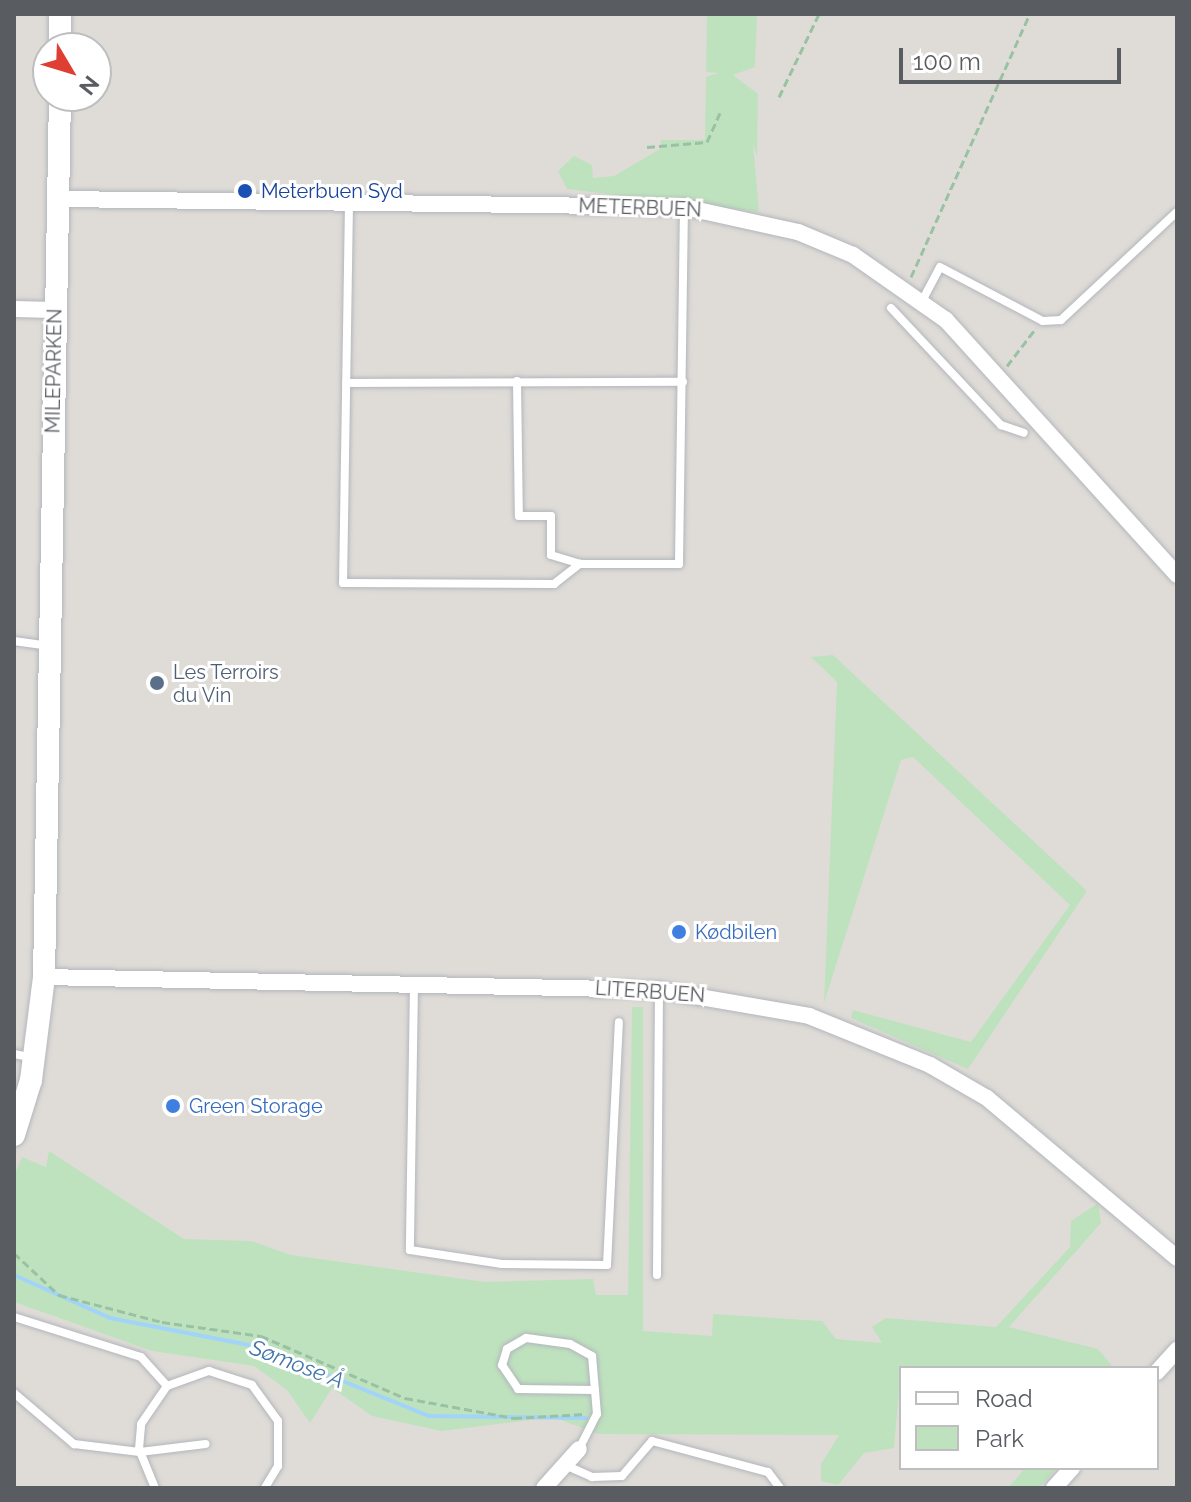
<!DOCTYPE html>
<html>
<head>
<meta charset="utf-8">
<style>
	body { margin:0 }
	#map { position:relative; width:1191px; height:1502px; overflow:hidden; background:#ebe9e0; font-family:Raleway,sans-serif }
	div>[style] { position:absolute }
	.industrial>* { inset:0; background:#dfdcd8 }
	.green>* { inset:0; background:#bee2be }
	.stream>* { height:4px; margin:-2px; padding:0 2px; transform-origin:2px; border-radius:2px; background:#a2d4fa }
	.path>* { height:3px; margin-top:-1.5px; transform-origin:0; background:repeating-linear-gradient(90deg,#98c2a3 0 8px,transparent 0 12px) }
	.roads { filter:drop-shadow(0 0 2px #b3b6bb) drop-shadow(0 0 2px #b3b6bb) }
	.lane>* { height:8px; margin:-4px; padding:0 4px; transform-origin:4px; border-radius:4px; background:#fff }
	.street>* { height:16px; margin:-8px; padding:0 8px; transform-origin:8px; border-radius:8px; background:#fff }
	.secondary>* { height:22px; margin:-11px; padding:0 11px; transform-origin:11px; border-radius:11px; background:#fff }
	.dots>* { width:22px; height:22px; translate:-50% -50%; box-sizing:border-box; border:4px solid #fff; border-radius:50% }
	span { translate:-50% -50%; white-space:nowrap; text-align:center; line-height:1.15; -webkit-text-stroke:6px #fff; paint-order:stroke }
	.transit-label { font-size:20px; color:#164399 }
	.left { translate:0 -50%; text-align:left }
	.street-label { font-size:20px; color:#595c61 }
	.service-label { font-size:20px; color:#4e5e75 }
	.shop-label { font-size:20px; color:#366cbe }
	.water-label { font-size:22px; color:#4275aa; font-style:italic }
	.frame { position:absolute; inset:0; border:16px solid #595c61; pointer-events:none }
	.legend { position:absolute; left:899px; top:1366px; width:260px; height:104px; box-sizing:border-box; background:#fff; border:2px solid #bdbec0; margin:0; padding:10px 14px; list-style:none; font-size:24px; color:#595c61 }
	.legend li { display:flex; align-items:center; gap:16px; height:40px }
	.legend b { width:40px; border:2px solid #bdbec0 }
	.north { position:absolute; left:32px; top:32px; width:80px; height:80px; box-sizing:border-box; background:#fff; border:2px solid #bdbec0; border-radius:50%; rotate:128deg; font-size:22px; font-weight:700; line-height:32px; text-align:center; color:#595c61 }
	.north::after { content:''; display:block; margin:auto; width:28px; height:36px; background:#df3f33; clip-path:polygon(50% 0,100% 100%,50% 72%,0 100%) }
	.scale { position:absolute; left:899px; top:48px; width:222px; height:36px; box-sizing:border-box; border:4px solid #595c61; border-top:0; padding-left:10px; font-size:24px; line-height:28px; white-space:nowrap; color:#595c61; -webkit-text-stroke:6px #fff; paint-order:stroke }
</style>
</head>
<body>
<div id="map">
	<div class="industrial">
		<i style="clip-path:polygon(evenodd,14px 14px,1177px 14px,1177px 1488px,14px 1488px,14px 14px,48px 48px,96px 48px,96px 96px,48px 96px,48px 48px,14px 14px,901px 1368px,1157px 1368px,1157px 1468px,901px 1468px,901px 1368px)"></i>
	</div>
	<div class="green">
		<i style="clip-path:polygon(707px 14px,757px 14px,755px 67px,733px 75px,758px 94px,757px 156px,753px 143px,759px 212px,567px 189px,558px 171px,574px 156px,592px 165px,593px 178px,614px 176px,660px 149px,661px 140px,705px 140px,706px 77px,718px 73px,706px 72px)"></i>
		<i style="clip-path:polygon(833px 655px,1087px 891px,968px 1069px,851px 1018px,853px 1010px,971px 1042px,1070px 905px,913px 757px,901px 760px,824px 1003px,837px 682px,811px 657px)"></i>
		<i style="clip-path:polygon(632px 1007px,643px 1007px,643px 1331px,712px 1336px,713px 1314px,822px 1321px,836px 1339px,882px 1343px,872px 1327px,886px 1318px,996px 1327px,1070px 1247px,1071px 1221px,1098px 1203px,1101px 1223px,1009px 1327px,1098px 1349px,1114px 1368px,901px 1368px,894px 1448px,864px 1453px,838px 1485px,821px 1481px,821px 1464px,839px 1435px,599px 1434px,553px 1417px,441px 1431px,372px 1416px,332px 1388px,310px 1423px,287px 1390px,254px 1366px,152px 1351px,14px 1302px,14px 1176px,22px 1157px,46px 1167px,49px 1151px,184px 1239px,251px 1241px,291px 1255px,485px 1282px,593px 1279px,596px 1295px,628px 1295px)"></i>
		<i style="clip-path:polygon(1025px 1468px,1057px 1468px,1039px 1488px,1008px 1488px)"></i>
	</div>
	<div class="stream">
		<i style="left:14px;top:1275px;width:105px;rotate:24.1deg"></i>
		<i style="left:110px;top:1318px;width:152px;rotate:11deg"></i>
		<i style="left:259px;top:1347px;width:183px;rotate:22.1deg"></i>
		<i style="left:429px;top:1416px;width:157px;rotate:0.7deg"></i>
	</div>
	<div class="path">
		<i style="left:779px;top:97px;width:92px;rotate:-64.3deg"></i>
		<i style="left:647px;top:147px;width:60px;rotate:-4.8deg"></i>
		<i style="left:707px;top:142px;width:32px;rotate:-66deg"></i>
		<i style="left:911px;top:277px;width:289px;rotate:-65.7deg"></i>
		<i style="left:1007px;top:366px;width:48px;rotate:-52.7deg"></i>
		<i style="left:14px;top:1253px;width:62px;rotate:43deg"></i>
		<i style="left:59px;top:1295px;width:106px;rotate:14.7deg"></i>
		<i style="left:162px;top:1322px;width:100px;rotate:8deg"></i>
		<i style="left:261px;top:1336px;width:157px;rotate:23.3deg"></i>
		<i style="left:405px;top:1398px;width:111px;rotate:10.4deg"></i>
		<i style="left:514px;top:1418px;width:71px;rotate:-3.2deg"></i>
	</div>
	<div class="roads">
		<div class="lane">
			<i style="left:349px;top:203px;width:380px;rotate:90.9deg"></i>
			<i style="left:343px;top:583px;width:211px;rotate:0.3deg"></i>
			<i style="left:554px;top:584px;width:33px;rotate:-38deg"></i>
			<i style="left:580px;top:564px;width:99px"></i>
			<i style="left:679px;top:564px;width:356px;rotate:-89.2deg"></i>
			<i style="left:922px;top:301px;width:38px;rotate:-62deg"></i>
			<i style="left:940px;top:267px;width:116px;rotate:27.7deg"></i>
			<i style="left:1043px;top:321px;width:18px;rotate:-3deg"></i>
			<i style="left:1061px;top:320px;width:158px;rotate:-43deg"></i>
			<i style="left:891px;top:308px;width:161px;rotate:46.8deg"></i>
			<i style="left:1001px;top:425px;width:24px;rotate:19deg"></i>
			<i style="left:517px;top:381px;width:135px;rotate:89.2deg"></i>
			<i style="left:519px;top:516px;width:32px"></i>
			<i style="left:551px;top:516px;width:39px;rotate:90deg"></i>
			<i style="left:551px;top:555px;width:30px;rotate:17deg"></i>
			<i style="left:346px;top:383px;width:337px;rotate:-0.2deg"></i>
			<i style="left:14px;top:641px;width:34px;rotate:8deg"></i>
			<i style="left:414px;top:985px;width:265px;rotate:90.9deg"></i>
			<i style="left:410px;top:1250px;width:93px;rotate:8.7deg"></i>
			<i style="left:502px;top:1264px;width:105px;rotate:0.5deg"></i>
			<i style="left:607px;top:1265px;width:243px;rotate:-87.2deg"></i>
			<i style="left:14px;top:1054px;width:20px;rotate:11deg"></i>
			<i style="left:657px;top:1275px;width:285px;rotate:-89.6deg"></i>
			<i style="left:14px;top:1317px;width:133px;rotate:17.5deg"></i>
			<i style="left:141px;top:1357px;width:39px;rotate:48deg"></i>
			<i style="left:14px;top:1393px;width:79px;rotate:40.4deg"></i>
			<i style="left:74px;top:1444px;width:66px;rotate:6.9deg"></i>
			<i style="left:140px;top:1452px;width:66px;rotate:-6.9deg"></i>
			<i style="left:579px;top:1449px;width:39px;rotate:-63deg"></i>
			<i style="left:597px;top:1414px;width:58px;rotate:-94.9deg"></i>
			<i style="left:592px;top:1356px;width:25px;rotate:-151deg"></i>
			<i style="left:570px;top:1344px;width:44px;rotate:-172.2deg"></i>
			<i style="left:526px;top:1338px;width:22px;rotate:150deg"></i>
			<i style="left:507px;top:1349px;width:17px;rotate:107deg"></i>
			<i style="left:502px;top:1365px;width:29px;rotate:56deg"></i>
			<i style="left:518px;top:1389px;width:77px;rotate:0.7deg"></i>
			<i style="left:565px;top:1465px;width:30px;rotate:24deg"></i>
			<i style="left:592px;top:1477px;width:30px;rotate:-2deg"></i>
			<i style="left:622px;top:1476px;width:46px;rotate:-49.4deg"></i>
			<i style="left:652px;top:1441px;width:120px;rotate:15deg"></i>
			<i style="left:768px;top:1472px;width:20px;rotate:53deg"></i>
			<i style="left:155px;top:1488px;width:42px;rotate:-112.3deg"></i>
			<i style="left:139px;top:1449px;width:25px;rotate:-85deg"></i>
			<i style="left:141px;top:1424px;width:46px;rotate:-55.6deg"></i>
			<i style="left:167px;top:1386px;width:45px;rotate:-19.7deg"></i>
			<i style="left:209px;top:1371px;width:45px;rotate:18deg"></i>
			<i style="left:252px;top:1385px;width:44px;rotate:54.2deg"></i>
			<i style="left:278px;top:1421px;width:45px;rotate:90deg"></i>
			<i style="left:278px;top:1466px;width:26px;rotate:121deg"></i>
		</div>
		<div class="street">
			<i style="left:59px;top:199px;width:625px;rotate:0.73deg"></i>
			<i style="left:684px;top:207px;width:117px;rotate:12.4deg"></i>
			<i style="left:798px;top:232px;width:60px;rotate:22.7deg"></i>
			<i style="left:853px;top:255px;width:113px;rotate:35deg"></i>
			<i style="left:946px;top:320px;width:344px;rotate:47.8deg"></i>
			<i style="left:14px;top:309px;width:41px;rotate:1.4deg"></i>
			<i style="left:44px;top:977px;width:615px;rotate:1.21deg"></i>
			<i style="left:659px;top:990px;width:152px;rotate:9.8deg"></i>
			<i style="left:809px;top:1016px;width:131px;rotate:22deg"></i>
			<i style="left:930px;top:1065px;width:66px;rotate:30.1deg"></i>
			<i style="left:987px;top:1098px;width:248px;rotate:40.1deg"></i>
			<i style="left:1157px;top:1372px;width:30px;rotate:-48deg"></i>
			<i style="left:544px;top:1488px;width:52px;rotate:-48.1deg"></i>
			<i style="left:1054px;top:1488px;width:27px;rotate:-48deg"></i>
		</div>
		<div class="secondary">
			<i style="left:60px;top:48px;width:34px;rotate:-90deg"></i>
			<i style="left:14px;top:1135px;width:58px;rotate:-72.8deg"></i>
			<i style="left:31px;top:1080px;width:104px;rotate:-82.8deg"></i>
			<i style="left:44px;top:977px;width:881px;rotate:-88.96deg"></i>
		</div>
	</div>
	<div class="dots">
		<i style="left:245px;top:191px;background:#1a4fb4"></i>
		<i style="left:157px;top:683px;background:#5c6f8a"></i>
		<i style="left:679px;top:932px;background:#3f7fe0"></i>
		<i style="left:173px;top:1106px;background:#3f7fe0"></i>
	</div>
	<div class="transit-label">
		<span class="left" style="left:261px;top:191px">Meterbuen Syd</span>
	</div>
	<div class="street-label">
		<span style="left:640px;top:208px;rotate:2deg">METERBUEN</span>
		<span style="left:54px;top:371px;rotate:-89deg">MILEPARKEN</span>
		<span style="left:650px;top:992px;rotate:4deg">LITERBUEN</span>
	</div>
	<div class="service-label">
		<span class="left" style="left:173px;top:684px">Les Terroirs<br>du Vin</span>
	</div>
	<div class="shop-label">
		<span class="left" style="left:695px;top:932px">Kødbilen</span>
		<span class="left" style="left:189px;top:1106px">Green Storage</span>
	</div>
	<div class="water-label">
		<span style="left:297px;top:1364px;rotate:21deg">Sømose Å</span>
	</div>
	<div class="frame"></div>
	<ul class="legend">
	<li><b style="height:10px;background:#fff"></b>Road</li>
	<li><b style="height:22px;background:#bee2be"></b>Park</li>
	</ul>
	<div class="north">N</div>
	<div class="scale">100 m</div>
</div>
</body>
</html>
